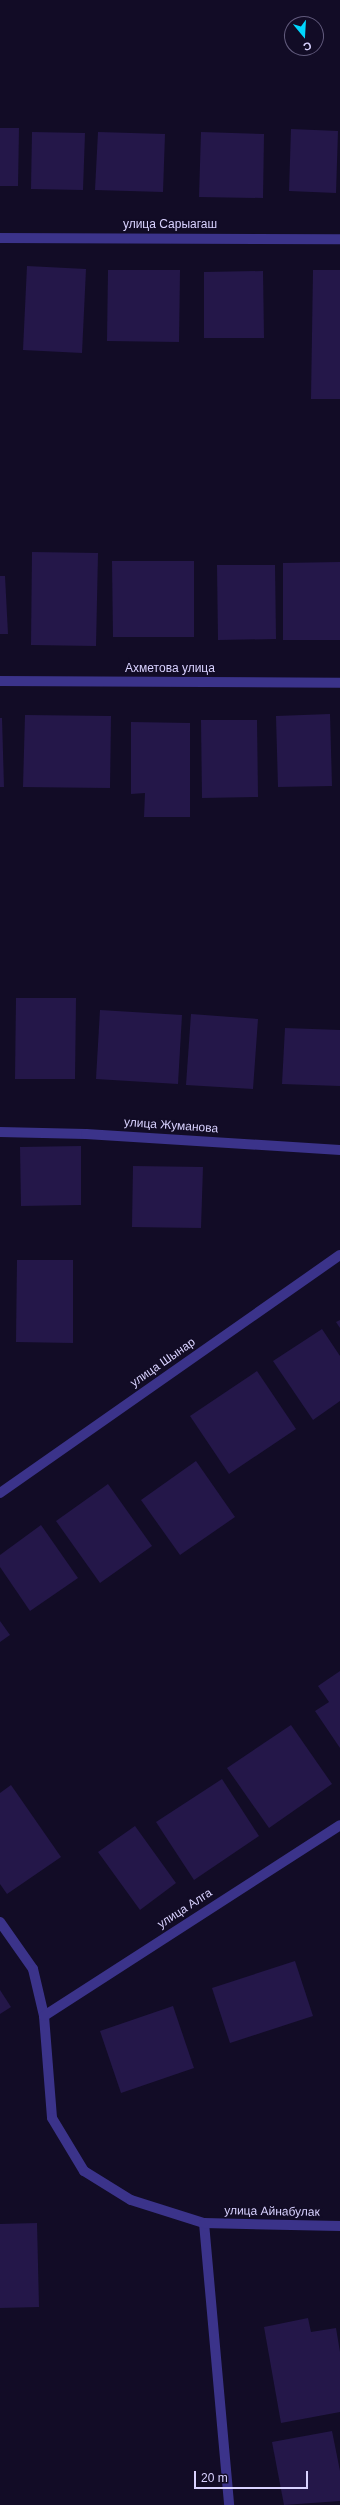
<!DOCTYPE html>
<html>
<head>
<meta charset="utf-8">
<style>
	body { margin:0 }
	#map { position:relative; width:340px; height:2505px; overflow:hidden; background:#120c26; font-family:Helvetica,sans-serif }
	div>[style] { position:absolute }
	.building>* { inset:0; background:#241749 }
	.street>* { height:10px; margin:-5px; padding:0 5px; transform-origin:5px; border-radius:5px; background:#3b338a }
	span { translate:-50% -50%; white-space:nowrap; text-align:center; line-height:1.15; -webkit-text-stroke:3px #120c26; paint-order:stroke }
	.street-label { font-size:12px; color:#d9d2ff }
	.north { position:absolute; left:284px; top:16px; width:40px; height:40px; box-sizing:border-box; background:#120c26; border:1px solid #625b7d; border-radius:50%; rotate:162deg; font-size:11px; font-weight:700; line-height:16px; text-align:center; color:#d9d2ff }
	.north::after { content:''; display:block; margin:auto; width:14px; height:18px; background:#00d6fd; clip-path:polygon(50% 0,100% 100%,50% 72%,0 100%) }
	.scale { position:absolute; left:194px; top:2471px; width:114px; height:18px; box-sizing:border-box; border:2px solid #d9d2ff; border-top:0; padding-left:5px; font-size:12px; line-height:14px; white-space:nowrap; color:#d9d2ff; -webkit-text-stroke:3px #120c26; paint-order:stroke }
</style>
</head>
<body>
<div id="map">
	<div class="building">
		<i style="clip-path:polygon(0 128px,19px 128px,18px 186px,0 186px)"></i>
		<i style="clip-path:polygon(291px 129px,338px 131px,336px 193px,289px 191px)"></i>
		<i style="clip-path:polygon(32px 132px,85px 133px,83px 190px,31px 189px)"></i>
		<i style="clip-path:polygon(98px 132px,165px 134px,163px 192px,95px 190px)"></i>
		<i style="clip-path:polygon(201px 132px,264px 134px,263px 198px,199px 197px)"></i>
		<i style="clip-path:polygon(27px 266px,86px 269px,82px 353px,23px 350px)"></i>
		<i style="clip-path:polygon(108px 270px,180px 270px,179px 342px,107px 341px)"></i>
		<i style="clip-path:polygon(313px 270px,340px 270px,340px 399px,311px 399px)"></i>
		<i style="clip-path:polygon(263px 271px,264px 338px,204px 338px,204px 272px)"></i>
		<i style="clip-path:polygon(32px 552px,98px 553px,96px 646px,31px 645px)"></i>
		<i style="clip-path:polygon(112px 561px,194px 561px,194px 637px,113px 637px)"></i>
		<i style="clip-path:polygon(340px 562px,340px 640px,283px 640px,283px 563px)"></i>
		<i style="clip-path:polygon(217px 565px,275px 565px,276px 639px,218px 640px)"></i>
		<i style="clip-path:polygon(0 576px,5px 576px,8px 634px,0 634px)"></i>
		<i style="clip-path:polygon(330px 714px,332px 786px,278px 787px,276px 716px)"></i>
		<i style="clip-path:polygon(25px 715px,111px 716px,110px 788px,23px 787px)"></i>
		<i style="clip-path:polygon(0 718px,2px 718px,4px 787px,0 787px)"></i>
		<i style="clip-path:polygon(201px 720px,257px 720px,258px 797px,202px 798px)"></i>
		<i style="clip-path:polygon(131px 722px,190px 723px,190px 817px,144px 817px,145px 793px,131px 794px)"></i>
		<i style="clip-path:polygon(16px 998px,76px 998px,75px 1079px,15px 1079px)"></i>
		<i style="clip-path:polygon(100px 1010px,182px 1015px,178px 1084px,96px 1079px)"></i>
		<i style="clip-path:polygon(191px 1014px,258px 1019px,253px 1089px,186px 1085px)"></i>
		<i style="clip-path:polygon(285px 1028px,340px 1030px,340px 1086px,282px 1084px)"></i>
		<i style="clip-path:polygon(81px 1146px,81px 1205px,21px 1206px,20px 1147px)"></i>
		<i style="clip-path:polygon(133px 1166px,203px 1167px,201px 1228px,132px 1227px)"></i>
		<i style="clip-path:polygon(17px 1260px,73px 1260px,73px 1343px,16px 1342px)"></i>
		<i style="clip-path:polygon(340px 1320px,340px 1328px,336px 1322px)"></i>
		<i style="clip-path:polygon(322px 1329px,340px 1356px,340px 1401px,313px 1420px,273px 1361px)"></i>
		<i style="clip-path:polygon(257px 1371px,296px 1429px,229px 1474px,190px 1416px)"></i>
		<i style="clip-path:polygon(196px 1461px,235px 1517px,180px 1555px,141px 1500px)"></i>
		<i style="clip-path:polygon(108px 1484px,152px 1546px,100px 1583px,56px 1521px)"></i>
		<i style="clip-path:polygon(41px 1525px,78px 1578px,30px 1611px,0 1567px,0 1555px)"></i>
		<i style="clip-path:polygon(0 1621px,10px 1635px,0 1642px)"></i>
		<i style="clip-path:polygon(340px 1671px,340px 1748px,315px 1711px,329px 1702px,318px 1686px)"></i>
		<i style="clip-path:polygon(291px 1725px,332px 1784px,269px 1828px,227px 1768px)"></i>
		<i style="clip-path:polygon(222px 1779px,259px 1836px,194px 1880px,156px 1822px)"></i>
		<i style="clip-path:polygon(11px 1785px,61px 1857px,7px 1894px,0 1884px,0 1793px)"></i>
		<i style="clip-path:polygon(135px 1826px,176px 1883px,140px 1910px,98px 1852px)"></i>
		<i style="clip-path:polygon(295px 1961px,313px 2016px,230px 2043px,212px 1988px)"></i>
		<i style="clip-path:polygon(0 1990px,11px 2007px,0 2014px)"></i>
		<i style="clip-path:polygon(173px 2006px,194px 2068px,121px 2093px,100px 2031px)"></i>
		<i style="clip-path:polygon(37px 2223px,39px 2307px,0 2308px,0 2224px)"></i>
		<i style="clip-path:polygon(308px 2318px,311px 2332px,336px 2328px,340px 2352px,340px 2412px,281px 2423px,264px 2327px)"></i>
		<i style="clip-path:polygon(332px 2431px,340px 2471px,340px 2501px,284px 2505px,272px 2442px)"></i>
	</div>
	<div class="street">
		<i style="left:0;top:238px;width:340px;rotate:0.2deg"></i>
		<i style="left:0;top:681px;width:340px;rotate:0.3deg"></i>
		<i style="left:0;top:1132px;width:86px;rotate:1.3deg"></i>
		<i style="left:86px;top:1134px;width:255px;rotate:3.6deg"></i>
		<i style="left:0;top:1493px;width:415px;rotate:-35deg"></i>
		<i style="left:0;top:1922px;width:57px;rotate:54.9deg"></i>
		<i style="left:33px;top:1969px;width:48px;rotate:76.8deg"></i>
		<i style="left:44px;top:2016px;width:102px;rotate:85.5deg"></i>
		<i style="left:52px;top:2118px;width:62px;rotate:58.9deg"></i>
		<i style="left:84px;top:2171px;width:55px;rotate:31.7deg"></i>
		<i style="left:131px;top:2200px;width:77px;rotate:17.5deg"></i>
		<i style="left:204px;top:2223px;width:283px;rotate:84.9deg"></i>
		<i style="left:44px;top:2016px;width:352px;rotate:-32.8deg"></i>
		<i style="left:204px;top:2223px;width:136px;rotate:1.3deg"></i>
	</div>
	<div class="street-label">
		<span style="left:170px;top:225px">улица Сарыагаш</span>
		<span style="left:170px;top:669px">Ахметова улица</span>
		<span style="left:171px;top:1126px;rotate:4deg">улица Жуманова</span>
		<span style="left:163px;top:1363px;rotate:-35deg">улица Шынар</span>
		<span style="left:185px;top:1909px;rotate:-33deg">улица Алга</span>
		<span style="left:272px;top:2212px;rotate:1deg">улица Айнабулак</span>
	</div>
	<div class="north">С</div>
	<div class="scale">20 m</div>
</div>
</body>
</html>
